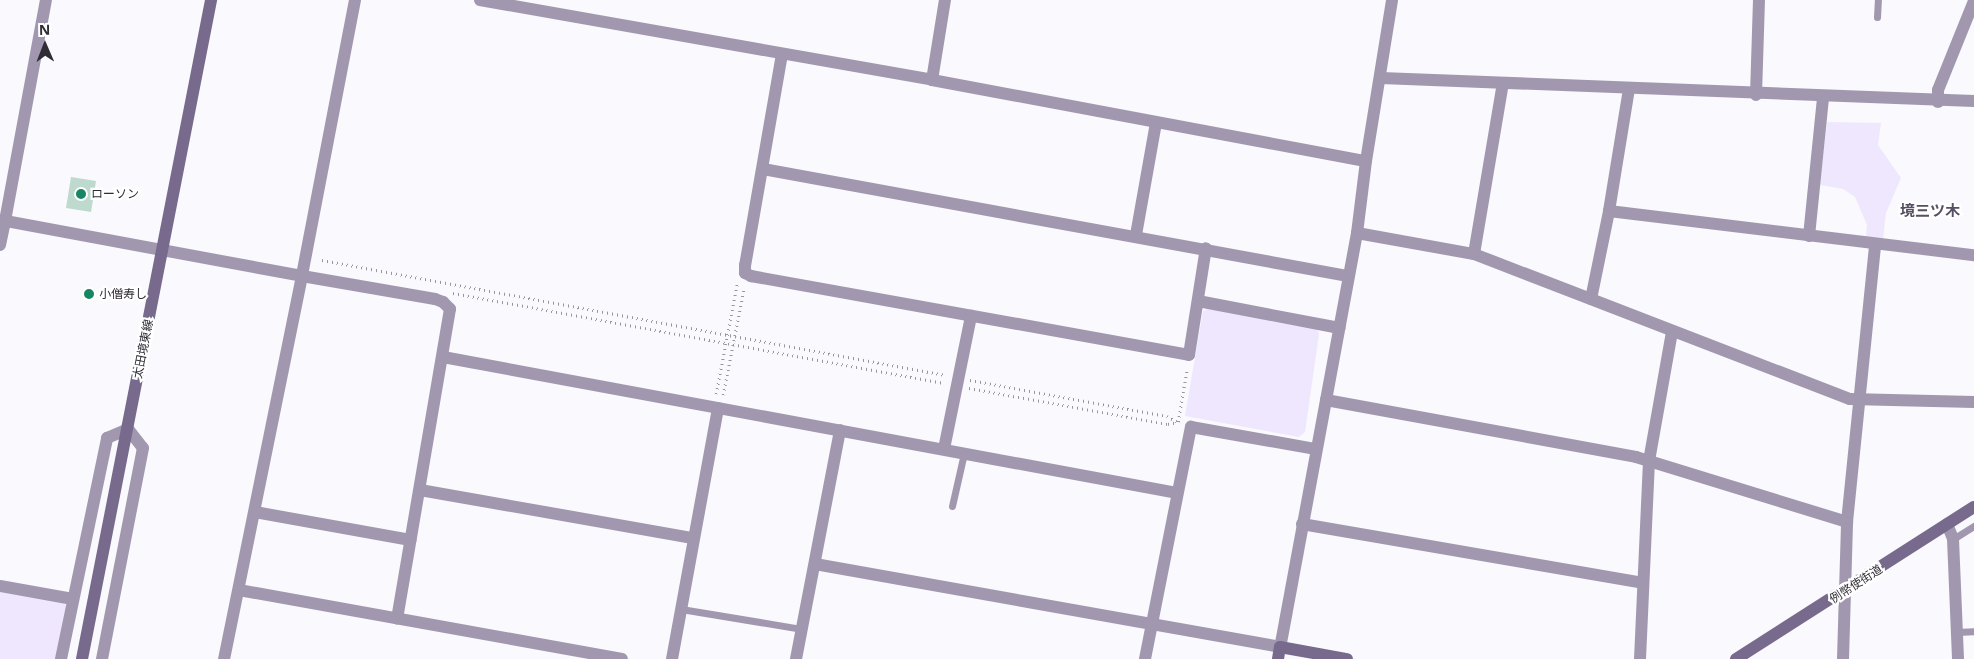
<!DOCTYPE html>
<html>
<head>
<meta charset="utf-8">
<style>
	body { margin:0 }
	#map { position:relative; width:1974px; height:659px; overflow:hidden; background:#faf9fd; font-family:"Noto Sans","Noto Sans JP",sans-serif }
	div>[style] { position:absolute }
	.green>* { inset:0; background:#efe7fd }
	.building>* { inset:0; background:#bed9cd }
	.path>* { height:2.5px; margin-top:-1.25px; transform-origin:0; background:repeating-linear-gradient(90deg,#98959c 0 1px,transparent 0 5px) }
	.service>* { height:7px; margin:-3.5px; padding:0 3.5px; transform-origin:3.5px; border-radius:3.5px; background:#a198b0 }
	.minor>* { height:12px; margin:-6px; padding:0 6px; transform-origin:6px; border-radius:6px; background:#a198b0 }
	.tertiary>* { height:12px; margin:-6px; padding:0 6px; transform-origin:6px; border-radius:6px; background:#a198b0 }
	.secondary>* { height:12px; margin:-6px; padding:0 6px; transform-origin:6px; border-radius:6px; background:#776a8c }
	.dots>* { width:14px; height:14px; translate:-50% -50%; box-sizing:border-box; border:2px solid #fff; border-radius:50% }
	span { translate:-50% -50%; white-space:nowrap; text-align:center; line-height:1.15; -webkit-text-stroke:4.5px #fff; paint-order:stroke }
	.poi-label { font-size:12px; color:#302c35 }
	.left { translate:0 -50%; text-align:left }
	.street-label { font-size:12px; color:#302c35 }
	.quarter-label { font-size:15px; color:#574f63; font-weight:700 }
	.north { position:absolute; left:20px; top:20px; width:50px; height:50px; -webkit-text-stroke:4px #fff; paint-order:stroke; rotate:359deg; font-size:14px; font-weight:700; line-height:20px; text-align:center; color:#302c35 }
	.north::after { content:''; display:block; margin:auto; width:18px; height:22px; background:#302c35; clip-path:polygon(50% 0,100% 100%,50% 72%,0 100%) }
</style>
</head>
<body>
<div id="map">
	<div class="green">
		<i style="clip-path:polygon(1827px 122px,1881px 123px,1878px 145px,1901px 178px,1886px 213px,1883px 239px,1866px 237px,1867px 225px,1855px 197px,1843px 189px,1820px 185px)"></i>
		<i style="clip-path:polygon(1209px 308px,1317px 329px,1319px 334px,1305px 432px,1299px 437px,1185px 416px,1203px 311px)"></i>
		<i style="clip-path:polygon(0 590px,63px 602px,68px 607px,58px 659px,0 659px)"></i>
	</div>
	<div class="building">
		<i style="clip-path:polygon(71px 177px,96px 181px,91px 212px,66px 208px)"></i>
	</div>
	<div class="path">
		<i style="left:322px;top:260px;width:634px;rotate:10.46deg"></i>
		<i style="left:453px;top:293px;width:499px;rotate:10.4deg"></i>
		<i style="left:970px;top:380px;width:200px;rotate:10.4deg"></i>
		<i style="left:1167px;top:416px;width:13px;rotate:29deg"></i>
		<i style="left:969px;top:388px;width:202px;rotate:10.3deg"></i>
		<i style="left:1168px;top:424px;width:10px;rotate:-11deg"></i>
		<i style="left:1178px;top:422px;width:54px;rotate:-80.4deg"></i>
		<i style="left:716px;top:394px;width:112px;rotate:-79.2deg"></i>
		<i style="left:723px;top:395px;width:109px;rotate:-78.9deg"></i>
	</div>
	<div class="service">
		<i style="left:1877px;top:17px;width:17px;rotate:-87deg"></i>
		<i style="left:952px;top:506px;width:54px;rotate:-77.2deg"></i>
		<i style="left:1953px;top:539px;width:25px;rotate:-32deg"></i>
		<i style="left:681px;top:609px;width:123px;rotate:9.4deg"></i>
		<i style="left:1957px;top:632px;width:17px;rotate:-3deg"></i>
	</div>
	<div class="minor">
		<i style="left:355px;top:0;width:281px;rotate:100.9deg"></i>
		<i style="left:302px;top:276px;width:135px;rotate:9.8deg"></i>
		<i style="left:435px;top:299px;width:9px;rotate:21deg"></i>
		<i style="left:443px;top:302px;width:10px;rotate:45deg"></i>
		<i style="left:450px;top:309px;width:314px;rotate:99.7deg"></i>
		<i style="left:782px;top:54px;width:214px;rotate:99.9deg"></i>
		<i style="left:745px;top:265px;width:8px;rotate:90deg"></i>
		<i style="left:745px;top:273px;width:7px;rotate:27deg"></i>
		<i style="left:751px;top:276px;width:445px;rotate:10.2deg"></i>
		<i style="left:1189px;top:355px;width:108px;rotate:-81deg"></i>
		<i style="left:1381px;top:78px;width:593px;rotate:2.22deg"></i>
		<i style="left:932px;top:80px;width:81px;rotate:-80.8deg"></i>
		<i style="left:1756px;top:95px;width:95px;rotate:-88.2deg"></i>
		<i style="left:1938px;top:102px;width:12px;rotate:-90deg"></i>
		<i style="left:1938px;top:90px;width:96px;rotate:-68deg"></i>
		<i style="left:1366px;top:161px;width:163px;rotate:-80.8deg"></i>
		<i style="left:763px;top:169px;width:595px;rotate:10.37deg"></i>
		<i style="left:1609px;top:211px;width:368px;rotate:6.9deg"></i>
		<i style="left:5px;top:221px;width:225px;rotate:-79.5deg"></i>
		<i style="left:1357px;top:233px;width:119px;rotate:10.2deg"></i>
		<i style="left:1474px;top:254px;width:403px;rotate:21.1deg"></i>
		<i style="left:1850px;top:399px;width:124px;rotate:1.4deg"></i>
		<i style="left:1136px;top:235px;width:114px;rotate:-79.9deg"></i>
		<i style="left:1809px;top:236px;width:139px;rotate:-84.2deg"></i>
		<i style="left:1474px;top:254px;width:173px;rotate:-80.4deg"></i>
		<i style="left:1591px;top:299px;width:90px;rotate:-78.4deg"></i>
		<i style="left:1609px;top:211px;width:124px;rotate:-80.7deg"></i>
		<i style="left:1198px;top:301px;width:144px;rotate:10.8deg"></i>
		<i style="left:443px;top:357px;width:746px;rotate:10.5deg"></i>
		<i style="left:1326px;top:400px;width:315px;rotate:10.4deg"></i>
		<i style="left:1636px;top:457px;width:221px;rotate:17.1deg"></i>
		<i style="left:944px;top:449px;width:136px;rotate:-78.5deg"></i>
		<i style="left:420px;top:490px;width:277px;rotate:10deg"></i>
		<i style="left:255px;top:512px;width:158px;rotate:10.2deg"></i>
		<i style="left:1302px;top:524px;width:346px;rotate:9.8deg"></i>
		<i style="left:1947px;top:524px;width:16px;rotate:68deg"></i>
		<i style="left:1953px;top:539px;width:120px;rotate:87.6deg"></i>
		<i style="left:815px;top:564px;width:472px;rotate:10.1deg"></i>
		<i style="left:0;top:586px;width:74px;rotate:10.1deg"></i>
		<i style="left:239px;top:590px;width:389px;rotate:10.2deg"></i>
		<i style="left:61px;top:659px;width:226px;rotate:-78.2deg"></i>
		<i style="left:107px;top:438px;width:23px;rotate:-23deg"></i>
		<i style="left:128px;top:429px;width:24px;rotate:52deg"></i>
		<i style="left:143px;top:448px;width:215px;rotate:101deg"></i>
		<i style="left:672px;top:659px;width:255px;rotate:-79.6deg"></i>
		<i style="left:796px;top:659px;width:233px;rotate:-79.1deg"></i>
		<i style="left:1145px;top:659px;width:237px;rotate:-78.8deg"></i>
		<i style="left:1191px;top:427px;width:127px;rotate:10deg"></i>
		<i style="left:1640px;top:659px;width:198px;rotate:-87.4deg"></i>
		<i style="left:1649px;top:461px;width:131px;rotate:-79.9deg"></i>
		<i style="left:1843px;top:659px;width:137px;rotate:-88.3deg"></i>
		<i style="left:1847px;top:522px;width:278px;rotate:-84.2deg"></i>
	</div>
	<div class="tertiary">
		<i style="left:480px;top:0;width:459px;rotate:10deg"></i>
		<i style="left:932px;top:80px;width:441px;rotate:10.6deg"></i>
		<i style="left:1366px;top:161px;width:73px;rotate:97.1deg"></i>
		<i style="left:1357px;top:233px;width:421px;rotate:100.5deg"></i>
		<i style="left:0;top:220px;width:307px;rotate:10.5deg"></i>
		<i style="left:302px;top:276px;width:391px;rotate:101.5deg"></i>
		<i style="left:0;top:245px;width:25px;rotate:-78deg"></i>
	</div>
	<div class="secondary">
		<i style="left:82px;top:659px;width:672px;rotate:-78.92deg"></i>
		<i style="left:1278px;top:659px;width:12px;rotate:-81deg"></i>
		<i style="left:1280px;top:647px;width:68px;rotate:10.2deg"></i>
		<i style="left:1736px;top:659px;width:282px;rotate:-32.6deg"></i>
	</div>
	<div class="dots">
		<i style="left:81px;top:194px;background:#178665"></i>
		<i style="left:89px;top:294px;background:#178665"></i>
	</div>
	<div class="poi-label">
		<span class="left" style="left:91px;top:194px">ローソン</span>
		<span class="left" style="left:99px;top:294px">小僧寿し</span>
	</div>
	<div class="street-label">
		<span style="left:143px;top:349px;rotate:-79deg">太田境東線</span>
		<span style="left:1856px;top:584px;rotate:-33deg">例幣使街道</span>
	</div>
	<div class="quarter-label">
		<span style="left:1930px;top:211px">境三ツ木</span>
	</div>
	<div class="north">N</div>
</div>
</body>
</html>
